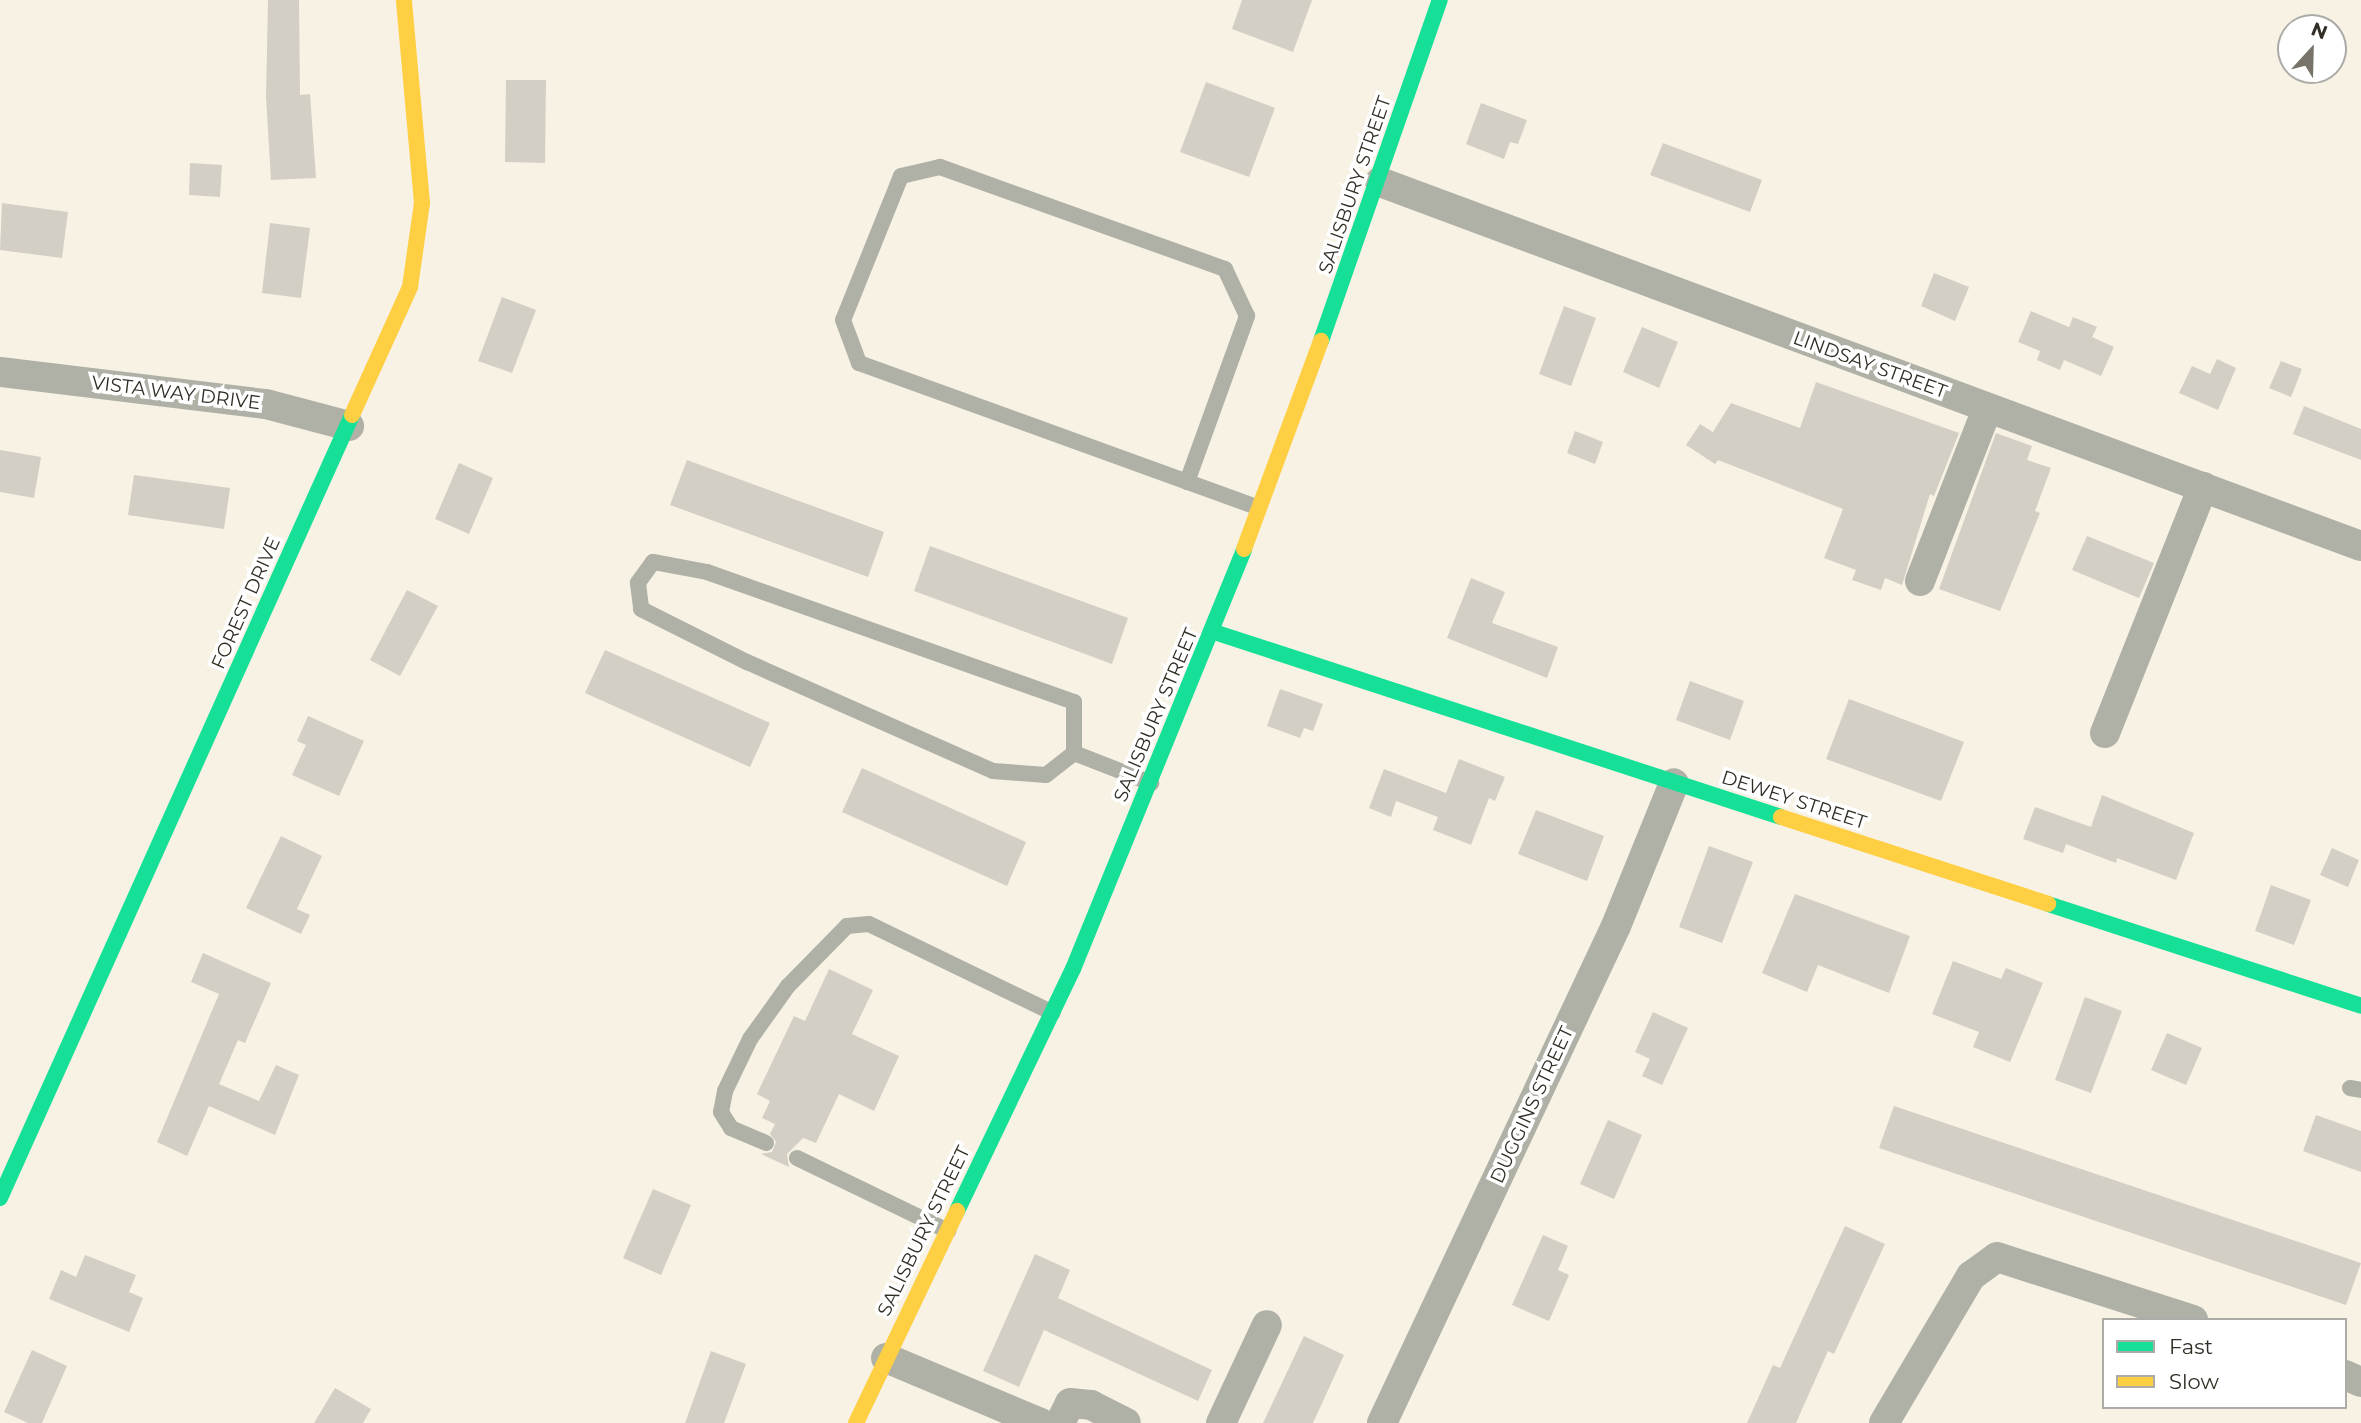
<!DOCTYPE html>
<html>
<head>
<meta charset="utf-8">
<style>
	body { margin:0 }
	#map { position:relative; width:2361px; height:1423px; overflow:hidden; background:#f7f2e4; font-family:Montserrat,sans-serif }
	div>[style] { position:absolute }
	.building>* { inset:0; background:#d4cfc5 }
	.lane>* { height:16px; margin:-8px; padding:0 8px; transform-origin:8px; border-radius:8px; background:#b0b1a6 }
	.street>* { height:30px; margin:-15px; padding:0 15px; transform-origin:15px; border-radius:15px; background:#b0b1a6 }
	.fast>* { height:16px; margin:-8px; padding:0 8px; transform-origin:8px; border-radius:8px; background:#16e098 }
	.slow>* { height:16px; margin:-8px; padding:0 8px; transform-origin:8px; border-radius:8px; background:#ffcf43 }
	span { translate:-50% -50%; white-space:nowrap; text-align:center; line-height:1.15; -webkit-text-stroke:7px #fff; paint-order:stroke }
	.street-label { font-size:19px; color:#322e25 }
	.legend { position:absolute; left:2102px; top:1318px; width:245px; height:91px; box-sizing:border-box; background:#fff; border:2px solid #adaba8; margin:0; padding:9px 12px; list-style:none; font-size:21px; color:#322e25 }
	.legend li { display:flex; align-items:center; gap:14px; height:35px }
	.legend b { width:35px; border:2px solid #adaba8 }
	.north { position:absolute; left:2277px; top:14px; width:70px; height:70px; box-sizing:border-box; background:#fff; border:2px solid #adaba8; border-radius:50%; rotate:22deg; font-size:19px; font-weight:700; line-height:28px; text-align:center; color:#322e25 }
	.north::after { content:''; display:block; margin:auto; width:24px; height:32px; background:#777368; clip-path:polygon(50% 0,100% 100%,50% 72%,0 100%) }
</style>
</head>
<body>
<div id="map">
	<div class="building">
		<i style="clip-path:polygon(268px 0,299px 0,300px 95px,310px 94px,316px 178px,271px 180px,266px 97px)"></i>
		<i style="clip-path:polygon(1242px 0,1312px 0,1293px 52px,1232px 29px)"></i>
		<i style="clip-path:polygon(506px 80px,546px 80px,545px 163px,505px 162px)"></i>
		<i style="clip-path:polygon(1206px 82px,1275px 108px,1249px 177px,1180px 152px)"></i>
		<i style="clip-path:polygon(1481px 103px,1527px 120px,1518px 144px,1510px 142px,1504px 159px,1466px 144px)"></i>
		<i style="clip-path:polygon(1663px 143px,1762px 180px,1750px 212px,1650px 175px)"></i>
		<i style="clip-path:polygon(190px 163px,222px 165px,220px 197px,189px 195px)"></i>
		<i style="clip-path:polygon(2px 203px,68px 212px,62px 258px,0 250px)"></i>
		<i style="clip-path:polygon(270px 223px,310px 228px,301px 298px,262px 293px)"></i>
		<i style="clip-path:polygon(1934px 273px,1969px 287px,1955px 321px,1921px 306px)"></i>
		<i style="clip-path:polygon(502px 297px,536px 310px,512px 373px,478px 361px)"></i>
		<i style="clip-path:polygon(1564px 306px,1596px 318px,1571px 386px,1539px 374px)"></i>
		<i style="clip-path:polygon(2031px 311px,2069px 327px,2073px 317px,2097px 327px,2092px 337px,2114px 347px,2101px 376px,2064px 360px,2060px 370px,2037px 360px,2040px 351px,2018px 342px)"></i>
		<i style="clip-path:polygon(1642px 327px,1678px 342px,1659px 388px,1623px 372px)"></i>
		<i style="clip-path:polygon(2217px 359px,2236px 368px,2218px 410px,2179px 393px,2192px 366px,2210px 374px)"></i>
		<i style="clip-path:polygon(2281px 361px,2302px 369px,2291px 397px,2269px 388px)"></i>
		<i style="clip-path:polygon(1816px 382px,1959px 433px,1934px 496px,1930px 494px,1902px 585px,1885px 578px,1881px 590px,1852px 580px,1856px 570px,1824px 558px,1843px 509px,1718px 460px,1715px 464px,1686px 445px,1700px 424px,1713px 432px,1731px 403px,1800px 428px)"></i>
		<i style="clip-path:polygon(2304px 406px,2361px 429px,2361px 460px,2293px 434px)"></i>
		<i style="clip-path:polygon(1575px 431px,1603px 442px,1595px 464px,1567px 453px)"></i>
		<i style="clip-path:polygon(1996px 433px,2032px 446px,2027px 460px,2051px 468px,2035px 511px,2040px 513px,2000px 611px,1939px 589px)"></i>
		<i style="clip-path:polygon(0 450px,41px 457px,34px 498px,0 492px)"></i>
		<i style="clip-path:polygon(687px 460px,884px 532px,868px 577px,670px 505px)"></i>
		<i style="clip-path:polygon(459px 463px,493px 478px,469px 534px,435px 519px)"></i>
		<i style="clip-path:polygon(134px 475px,230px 488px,224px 529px,128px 515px)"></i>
		<i style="clip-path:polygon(2087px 536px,2154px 563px,2139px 598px,2072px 570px)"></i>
		<i style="clip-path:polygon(930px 546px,1128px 618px,1112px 664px,914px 591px)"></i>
		<i style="clip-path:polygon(1471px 578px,1505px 592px,1492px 623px,1558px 647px,1547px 678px,1447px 638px)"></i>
		<i style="clip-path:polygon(407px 590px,438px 606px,400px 676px,370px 660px)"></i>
		<i style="clip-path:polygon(605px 650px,770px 723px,750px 767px,585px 693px)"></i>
		<i style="clip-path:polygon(1690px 681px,1744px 701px,1730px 740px,1676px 720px)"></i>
		<i style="clip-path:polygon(1280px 689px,1323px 704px,1313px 731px,1304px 728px,1300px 738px,1267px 726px)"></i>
		<i style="clip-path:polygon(1849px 699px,1964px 742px,1941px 801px,1826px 759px)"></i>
		<i style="clip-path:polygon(308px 716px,364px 741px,339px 796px,292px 775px,306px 745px,297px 741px)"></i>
		<i style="clip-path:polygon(1459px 759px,1505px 777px,1495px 801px,1489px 798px,1471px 845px,1433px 830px,1438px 817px,1396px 801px,1391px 817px,1369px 808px,1384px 769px,1446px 793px)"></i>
		<i style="clip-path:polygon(862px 768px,1026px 842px,1007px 886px,842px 812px)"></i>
		<i style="clip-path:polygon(2102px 795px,2194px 833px,2176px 880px,2117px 858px,2116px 863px,2066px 844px,2063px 853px,2023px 839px,2035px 807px,2091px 827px)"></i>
		<i style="clip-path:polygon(1536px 810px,1604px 836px,1587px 881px,1518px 854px)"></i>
		<i style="clip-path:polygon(281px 836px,322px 856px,297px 909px,310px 915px,301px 934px,246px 908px)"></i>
		<i style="clip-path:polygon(1709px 846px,1753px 862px,1722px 943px,1679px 927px)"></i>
		<i style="clip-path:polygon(2332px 848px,2359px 860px,2348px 887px,2320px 875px)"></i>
		<i style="clip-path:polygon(2271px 885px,2311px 900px,2294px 945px,2255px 931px)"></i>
		<i style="clip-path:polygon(1795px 894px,1910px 936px,1889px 993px,1818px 965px,1807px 992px,1762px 973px)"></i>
		<i style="clip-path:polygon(203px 953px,271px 983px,245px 1043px,238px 1040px,219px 1084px,259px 1101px,276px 1065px,299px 1075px,275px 1135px,209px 1106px,187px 1156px,157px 1142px,219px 994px,191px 982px)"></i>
		<i style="clip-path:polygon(1953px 961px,2001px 979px,2006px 968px,2043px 983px,2010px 1062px,1973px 1047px,1979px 1032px,1932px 1014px)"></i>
		<i style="clip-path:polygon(829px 969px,873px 990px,852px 1034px,899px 1056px,874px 1111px,839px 1094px,816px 1143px,803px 1138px,787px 1154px,789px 1167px,761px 1154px,772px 1152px,776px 1142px,770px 1134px,775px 1124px,762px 1118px,770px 1101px,757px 1094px,794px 1016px,805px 1021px)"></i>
		<i style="clip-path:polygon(2085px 997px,2122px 1011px,2091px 1093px,2055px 1080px)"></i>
		<i style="clip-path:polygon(1653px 1012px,1688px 1028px,1662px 1085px,1642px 1076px,1650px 1059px,1635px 1052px)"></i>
		<i style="clip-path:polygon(2167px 1033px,2202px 1048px,2186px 1085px,2151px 1070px)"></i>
		<i style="clip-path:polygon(1894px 1106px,2361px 1263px,2346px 1305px,1879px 1148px)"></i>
		<i style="clip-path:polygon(2316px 1115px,2361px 1131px,2361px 1172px,2303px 1151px)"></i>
		<i style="clip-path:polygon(1608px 1120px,1642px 1135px,1614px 1199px,1580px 1184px)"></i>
		<i style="clip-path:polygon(653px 1189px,691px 1205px,661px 1275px,623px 1258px)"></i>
		<i style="clip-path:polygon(1845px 1226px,1885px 1244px,1834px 1354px,1828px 1351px,1796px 1423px,1747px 1423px,1773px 1365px,1780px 1368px)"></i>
		<i style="clip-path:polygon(1543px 1235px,1568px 1246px,1558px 1270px,1569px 1275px,1549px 1321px,1512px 1305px)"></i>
		<i style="clip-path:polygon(1035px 1254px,1070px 1270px,1058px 1298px,1212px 1370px,1198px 1401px,1044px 1330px,1019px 1387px,983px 1371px)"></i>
		<i style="clip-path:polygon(85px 1255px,136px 1275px,129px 1292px,143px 1298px,129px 1332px,49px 1299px,61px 1270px,76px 1277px)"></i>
		<i style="clip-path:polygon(1304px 1336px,1344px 1355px,1313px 1423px,1263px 1423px)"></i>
		<i style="clip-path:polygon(32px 1350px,67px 1366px,42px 1423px,28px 1423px,4px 1412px)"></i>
		<i style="clip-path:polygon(711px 1351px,746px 1364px,724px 1423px,685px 1423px)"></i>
		<i style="clip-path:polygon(335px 1388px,371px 1409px,363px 1423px,314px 1423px)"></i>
	</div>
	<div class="lane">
		<i style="left:1187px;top:482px;width:177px;rotate:-70.1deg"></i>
		<i style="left:1247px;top:316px;width:52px;rotate:-115.1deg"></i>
		<i style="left:1225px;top:269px;width:303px;rotate:-160.3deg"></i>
		<i style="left:940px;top:167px;width:40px;rotate:167deg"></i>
		<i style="left:901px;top:176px;width:155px;rotate:111.9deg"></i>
		<i style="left:843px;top:320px;width:46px;rotate:69.6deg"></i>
		<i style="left:859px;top:363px;width:425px;rotate:19.9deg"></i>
		<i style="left:1074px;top:753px;width:51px;rotate:-90deg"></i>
		<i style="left:1074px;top:702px;width:389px;rotate:-160.5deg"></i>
		<i style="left:707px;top:572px;width:55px;rotate:-169.5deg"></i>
		<i style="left:653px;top:562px;width:26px;rotate:126deg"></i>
		<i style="left:638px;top:583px;width:26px;rotate:83deg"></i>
		<i style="left:641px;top:609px;width:119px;rotate:26.6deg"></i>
		<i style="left:747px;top:662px;width:269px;rotate:23.9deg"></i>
		<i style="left:993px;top:771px;width:53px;rotate:4.3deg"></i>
		<i style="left:1046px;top:775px;width:36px;rotate:-38deg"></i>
		<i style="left:1074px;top:753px;width:83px;rotate:21.3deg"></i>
		<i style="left:2350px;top:1088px;width:11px;rotate:10deg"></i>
		<i style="left:766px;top:1143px;width:38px;rotate:-157deg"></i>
		<i style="left:731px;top:1128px;width:19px;rotate:-122deg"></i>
		<i style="left:721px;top:1112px;width:21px;rotate:-79deg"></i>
		<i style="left:725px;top:1091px;width:58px;rotate:-64.3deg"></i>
		<i style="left:750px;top:1039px;width:65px;rotate:-54.4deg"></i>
		<i style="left:788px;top:986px;width:84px;rotate:-45.5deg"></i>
		<i style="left:847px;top:926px;width:22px;rotate:-5deg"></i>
		<i style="left:869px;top:924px;width:204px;rotate:25.8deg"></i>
		<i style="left:797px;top:1158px;width:168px;rotate:25.8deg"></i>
	</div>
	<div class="street">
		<i style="left:1380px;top:182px;width:1046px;rotate:20.36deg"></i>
		<i style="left:0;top:372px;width:268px;rotate:6.9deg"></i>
		<i style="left:266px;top:404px;width:86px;rotate:14.8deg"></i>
		<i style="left:1920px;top:581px;width:185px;rotate:-68.7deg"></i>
		<i style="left:2105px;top:733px;width:265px;rotate:-68.3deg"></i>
		<i style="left:886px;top:1358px;width:168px;rotate:22.8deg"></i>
		<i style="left:2345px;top:1375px;width:17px;rotate:24deg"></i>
		<i style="left:1060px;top:1423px;width:22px;rotate:-63deg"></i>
		<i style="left:1070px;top:1403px;width:21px;rotate:5deg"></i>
		<i style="left:1091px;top:1405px;width:39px;rotate:27deg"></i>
		<i style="left:1221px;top:1423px;width:108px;rotate:-64.9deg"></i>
		<i style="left:1382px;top:1423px;width:549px;rotate:-64.79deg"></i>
		<i style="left:1616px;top:926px;width:154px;rotate:-67.9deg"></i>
		<i style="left:1884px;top:1423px;width:171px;rotate:-59.4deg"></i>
		<i style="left:1971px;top:1276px;width:32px;rotate:-36deg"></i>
		<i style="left:1997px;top:1257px;width:206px;rotate:17.8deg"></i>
	</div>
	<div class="fast">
		<i style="left:1321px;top:341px;width:361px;rotate:-70.8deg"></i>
		<i style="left:1214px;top:632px;width:596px;rotate:18.07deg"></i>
		<i style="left:2048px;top:904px;width:329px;rotate:18deg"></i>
		<i style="left:0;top:1198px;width:858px;rotate:-65.79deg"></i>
		<i style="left:957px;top:1211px;width:268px;rotate:-64.4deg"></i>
		<i style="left:1073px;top:969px;width:453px;rotate:-67.8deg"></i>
	</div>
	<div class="slow">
		<i style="left:352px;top:415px;width:141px;rotate:-65.6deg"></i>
		<i style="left:410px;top:287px;width:85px;rotate:-81.9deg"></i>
		<i style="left:422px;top:203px;width:204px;rotate:-95.1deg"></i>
		<i style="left:1244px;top:549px;width:222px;rotate:-69.7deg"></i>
		<i style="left:1781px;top:817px;width:281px;rotate:18deg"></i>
		<i style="left:856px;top:1423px;width:235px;rotate:-64.5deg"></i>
	</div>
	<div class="street-label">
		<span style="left:1355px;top:185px;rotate:-71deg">SALISBURY STREET</span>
		<span style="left:1870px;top:365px;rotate:20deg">LINDSAY STREET</span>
		<span style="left:176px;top:393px;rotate:7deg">VISTA WAY DRIVE</span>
		<span style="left:246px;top:603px;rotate:-66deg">FOREST DRIVE</span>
		<span style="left:1156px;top:715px;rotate:-67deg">SALISBURY STREET</span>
		<span style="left:1794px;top:800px;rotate:18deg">DEWEY STREET</span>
		<span style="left:1532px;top:1105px;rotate:-65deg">DUGGINS STREET</span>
		<span style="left:924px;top:1231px;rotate:-64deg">SALISBURY STREET</span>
	</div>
	<ul class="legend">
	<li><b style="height:9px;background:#16e098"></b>Fast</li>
	<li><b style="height:9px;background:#ffcf43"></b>Slow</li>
	</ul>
	<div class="north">N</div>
</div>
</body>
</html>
